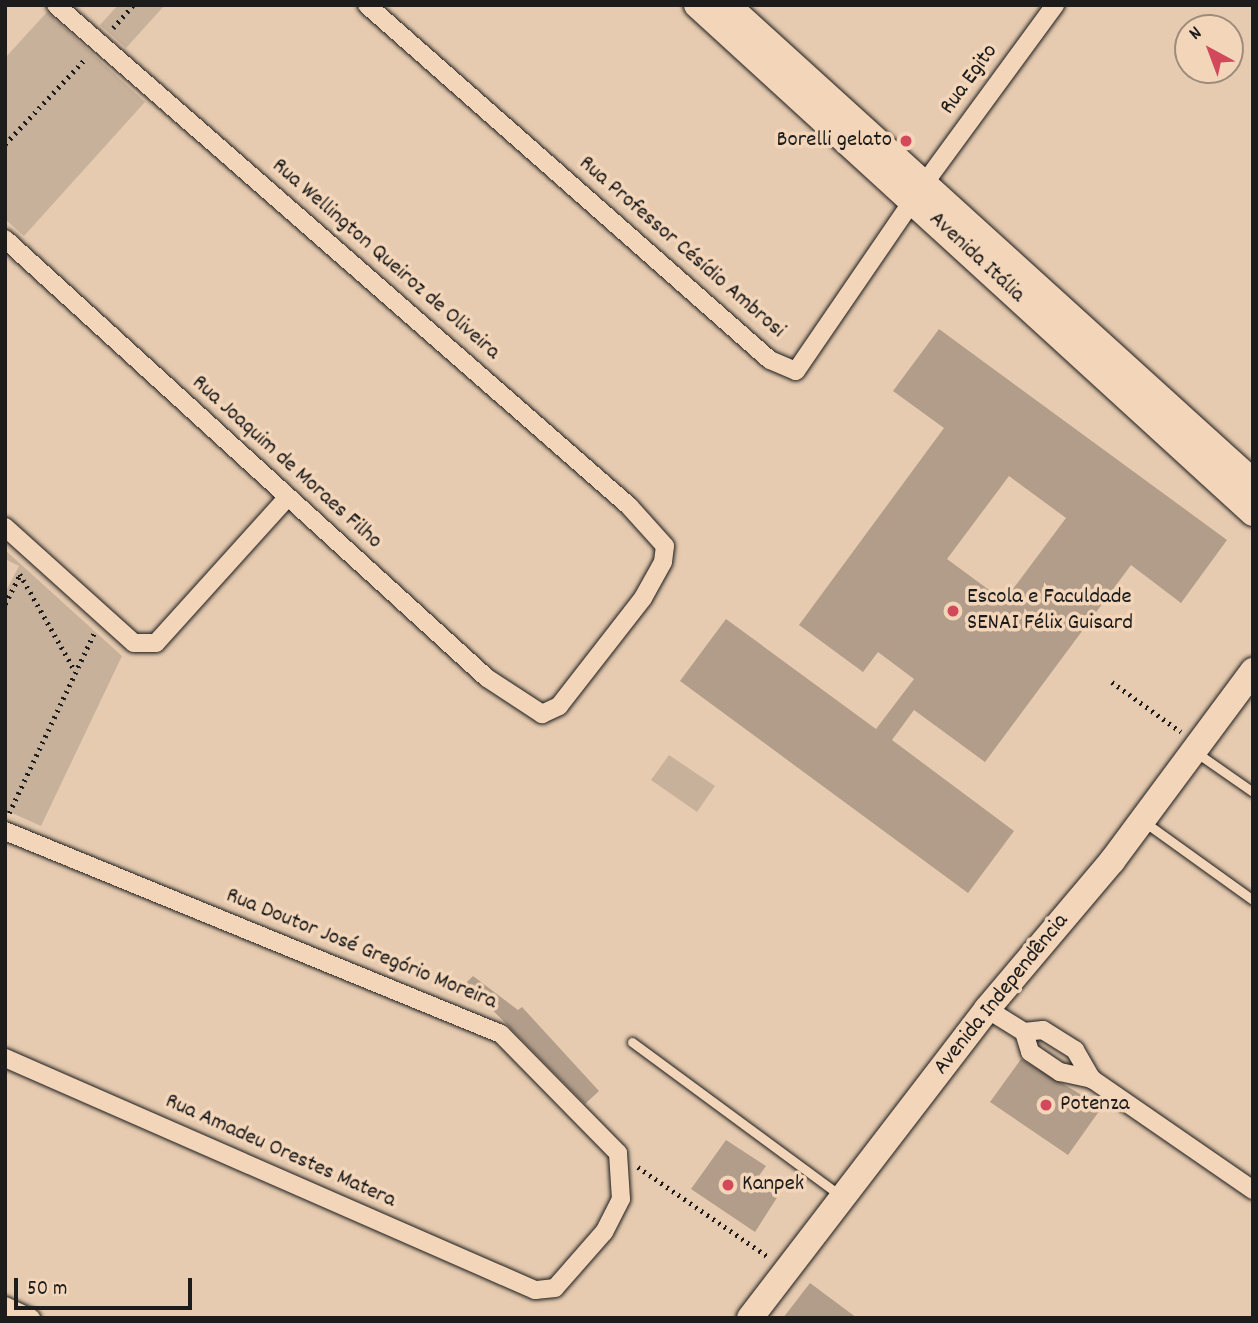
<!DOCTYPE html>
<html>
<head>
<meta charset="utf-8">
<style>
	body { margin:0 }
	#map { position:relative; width:1258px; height:1323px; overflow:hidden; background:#e6cbb0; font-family:Dekko,sans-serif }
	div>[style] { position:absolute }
	.green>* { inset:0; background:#c8b19b }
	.building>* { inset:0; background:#b19d89 }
	.path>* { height:4.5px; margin-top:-2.25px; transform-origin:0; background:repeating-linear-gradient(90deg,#1c1c1c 0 2px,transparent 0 7px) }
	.roads { filter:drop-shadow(0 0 2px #1c1c1c) drop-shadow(0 0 2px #1c1c1c) }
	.service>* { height:9px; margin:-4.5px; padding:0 4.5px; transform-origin:4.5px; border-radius:4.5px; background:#f3d6ba }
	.minor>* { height:18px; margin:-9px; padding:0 9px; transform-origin:9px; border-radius:9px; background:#f3d6ba }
	.secondary>* { height:26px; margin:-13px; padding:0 13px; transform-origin:13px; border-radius:13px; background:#f3d6ba }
	.dots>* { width:19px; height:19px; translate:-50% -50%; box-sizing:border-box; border:4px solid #f3d6ba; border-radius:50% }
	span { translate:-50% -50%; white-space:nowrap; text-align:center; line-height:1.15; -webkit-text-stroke:7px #f3d6ba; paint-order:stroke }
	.street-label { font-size:23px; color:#1c1c1c }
	.poi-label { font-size:23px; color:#1c1c1c }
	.right { translate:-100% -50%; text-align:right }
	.left { translate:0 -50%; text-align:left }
	.frame { position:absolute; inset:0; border:7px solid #1c1c1c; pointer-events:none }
	.north { position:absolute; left:1174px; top:14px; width:70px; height:70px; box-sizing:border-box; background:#f3d6ba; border:2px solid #9d8c7b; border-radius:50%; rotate:319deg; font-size:19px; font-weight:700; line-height:28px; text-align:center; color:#1c1c1c }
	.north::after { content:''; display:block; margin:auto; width:24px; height:32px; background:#d1495b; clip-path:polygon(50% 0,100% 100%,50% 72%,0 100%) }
	.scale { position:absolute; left:14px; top:1278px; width:178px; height:32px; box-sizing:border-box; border:4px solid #1c1c1c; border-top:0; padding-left:9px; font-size:21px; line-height:24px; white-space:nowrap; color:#1c1c1c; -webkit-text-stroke:5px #f3d6ba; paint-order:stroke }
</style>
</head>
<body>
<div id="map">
	<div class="green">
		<i style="clip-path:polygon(118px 5px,165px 5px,126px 48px,100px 25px)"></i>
		<i style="clip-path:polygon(47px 12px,145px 102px,24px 236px,5px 219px,5px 58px)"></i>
		<i style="clip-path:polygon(5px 550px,122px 656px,41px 826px,5px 810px,5px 593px,19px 566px,5px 559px)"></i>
		<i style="clip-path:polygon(669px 755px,715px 786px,697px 812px,651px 780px)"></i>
	</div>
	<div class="building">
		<i style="clip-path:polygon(evenodd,939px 329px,1227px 540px,1181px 603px,1131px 565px,985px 762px,914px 710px,892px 740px,1014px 831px,968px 893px,680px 681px,726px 619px,876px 729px,914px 679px,878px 652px,863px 672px,799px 625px,944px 428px,893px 391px,939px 329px,1009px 476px,1066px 518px,1004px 601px,947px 559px,1009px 476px)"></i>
		<i style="clip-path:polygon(473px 976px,518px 1010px,522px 1007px,599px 1091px,585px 1104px,466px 983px)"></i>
		<i style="clip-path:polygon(1021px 1059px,1102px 1107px,1068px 1155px,990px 1102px)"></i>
		<i style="clip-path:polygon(726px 1140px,766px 1166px,756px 1180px,778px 1196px,755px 1232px,691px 1189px)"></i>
		<i style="clip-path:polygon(810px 1283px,857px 1318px,783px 1318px)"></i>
	</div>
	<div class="path">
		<i style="left:113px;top:28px;width:30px;rotate:-49deg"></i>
		<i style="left:5px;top:144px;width:118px;rotate:-46.7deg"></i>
		<i style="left:20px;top:574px;width:112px;rotate:60.4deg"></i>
		<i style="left:5px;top:604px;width:34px;rotate:-63deg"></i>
		<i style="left:1112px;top:682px;width:85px;rotate:35.9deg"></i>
		<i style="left:9px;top:813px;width:201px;rotate:-64.7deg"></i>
		<i style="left:638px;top:1167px;width:157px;rotate:34.6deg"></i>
	</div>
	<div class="roads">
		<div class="service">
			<i style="left:1197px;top:753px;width:68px;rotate:34.9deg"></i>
			<i style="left:1143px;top:821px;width:135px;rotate:35.7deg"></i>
			<i style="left:632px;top:1042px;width:260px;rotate:36.4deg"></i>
		</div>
		<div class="minor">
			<i style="left:367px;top:5px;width:537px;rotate:41.38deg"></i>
			<i style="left:770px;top:360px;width:28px;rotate:23deg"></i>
			<i style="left:796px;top:371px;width:227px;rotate:-55.6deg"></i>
			<i style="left:924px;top:184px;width:222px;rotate:-53.8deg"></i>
			<i style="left:5px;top:239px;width:652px;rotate:42.33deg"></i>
			<i style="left:487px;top:678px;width:66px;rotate:33.2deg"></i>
			<i style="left:542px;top:714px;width:19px;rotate:-25deg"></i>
			<i style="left:559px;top:706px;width:137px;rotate:-52.1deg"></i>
			<i style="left:643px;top:598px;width:41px;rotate:-60.9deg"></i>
			<i style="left:663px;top:562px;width:16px;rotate:-83deg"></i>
			<i style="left:665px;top:546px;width:54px;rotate:-132deg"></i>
			<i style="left:629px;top:506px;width:761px;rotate:-138.84deg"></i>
			<i style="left:5px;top:527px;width:173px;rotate:42deg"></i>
			<i style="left:134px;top:643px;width:22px"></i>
			<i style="left:156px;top:643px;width:195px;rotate:-47.9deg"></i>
			<i style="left:5px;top:831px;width:536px;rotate:22.26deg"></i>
			<i style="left:501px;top:1034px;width:167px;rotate:45.5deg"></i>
			<i style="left:618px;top:1153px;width:46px;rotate:86.3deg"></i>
			<i style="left:621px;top:1199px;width:37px;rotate:117deg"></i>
			<i style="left:604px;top:1232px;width:74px;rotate:131.2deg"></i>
			<i style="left:555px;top:1288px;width:20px;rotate:174deg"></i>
			<i style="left:535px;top:1290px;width:579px;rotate:-156.36deg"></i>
			<i style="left:987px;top:1009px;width:44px;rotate:31.9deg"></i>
			<i style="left:1024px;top:1032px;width:19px;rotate:-6deg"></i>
			<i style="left:1043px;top:1030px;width:38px;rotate:32deg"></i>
			<i style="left:1075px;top:1050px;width:34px;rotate:60deg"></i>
			<i style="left:1024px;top:1032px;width:21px;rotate:73deg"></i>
			<i style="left:1030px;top:1052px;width:36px;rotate:34deg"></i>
			<i style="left:1060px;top:1072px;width:33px;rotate:12deg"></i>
			<i style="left:1092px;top:1079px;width:196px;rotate:34.6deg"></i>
			<i style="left:5px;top:1306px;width:29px;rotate:25deg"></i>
		</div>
		<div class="secondary">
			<i style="left:697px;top:5px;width:753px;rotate:42.42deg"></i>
			<i style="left:727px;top:5px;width:710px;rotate:42.2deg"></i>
			<i style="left:750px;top:1318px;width:389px;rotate:-52.5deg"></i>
			<i style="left:987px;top:1009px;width:194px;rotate:-49.8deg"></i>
			<i style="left:1112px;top:861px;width:237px;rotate:-53.4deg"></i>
		</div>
	</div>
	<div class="dots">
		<i style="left:906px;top:141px;background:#d1495b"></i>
		<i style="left:953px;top:611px;background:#d1495b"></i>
		<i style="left:1046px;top:1105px;background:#d1495b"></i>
		<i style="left:728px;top:1185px;background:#d1495b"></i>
	</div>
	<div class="street-label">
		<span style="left:970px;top:80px;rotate:-54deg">Rua Egito</span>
		<span style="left:681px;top:248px;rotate:41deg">Rua Professor Césídio Ambrosi</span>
		<span style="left:976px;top:258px;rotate:43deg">Avenida Itália</span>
		<span style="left:385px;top:260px;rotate:41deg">Rua Wellington Queiroz de Oliveira</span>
		<span style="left:286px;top:463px;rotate:42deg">Rua Joaquim de Moraes Filho</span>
		<span style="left:361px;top:950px;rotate:22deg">Rua Doutor José Gregório Moreira</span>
		<span style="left:1002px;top:995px;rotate:-51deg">Avenida Independência</span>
		<span style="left:280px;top:1152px;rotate:24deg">Rua Amadeu Orestes Matera</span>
	</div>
	<div class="poi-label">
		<span class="right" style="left:892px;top:141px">Borelli gelato</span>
		<span class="left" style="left:967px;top:611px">Escola e Faculdade<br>SENAI Félix Guisard</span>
		<span class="left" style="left:1060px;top:1105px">Potenza</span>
		<span class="left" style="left:742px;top:1185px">Kanpek</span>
	</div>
	<div class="frame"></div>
	<div class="north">N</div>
	<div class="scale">50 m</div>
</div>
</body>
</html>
